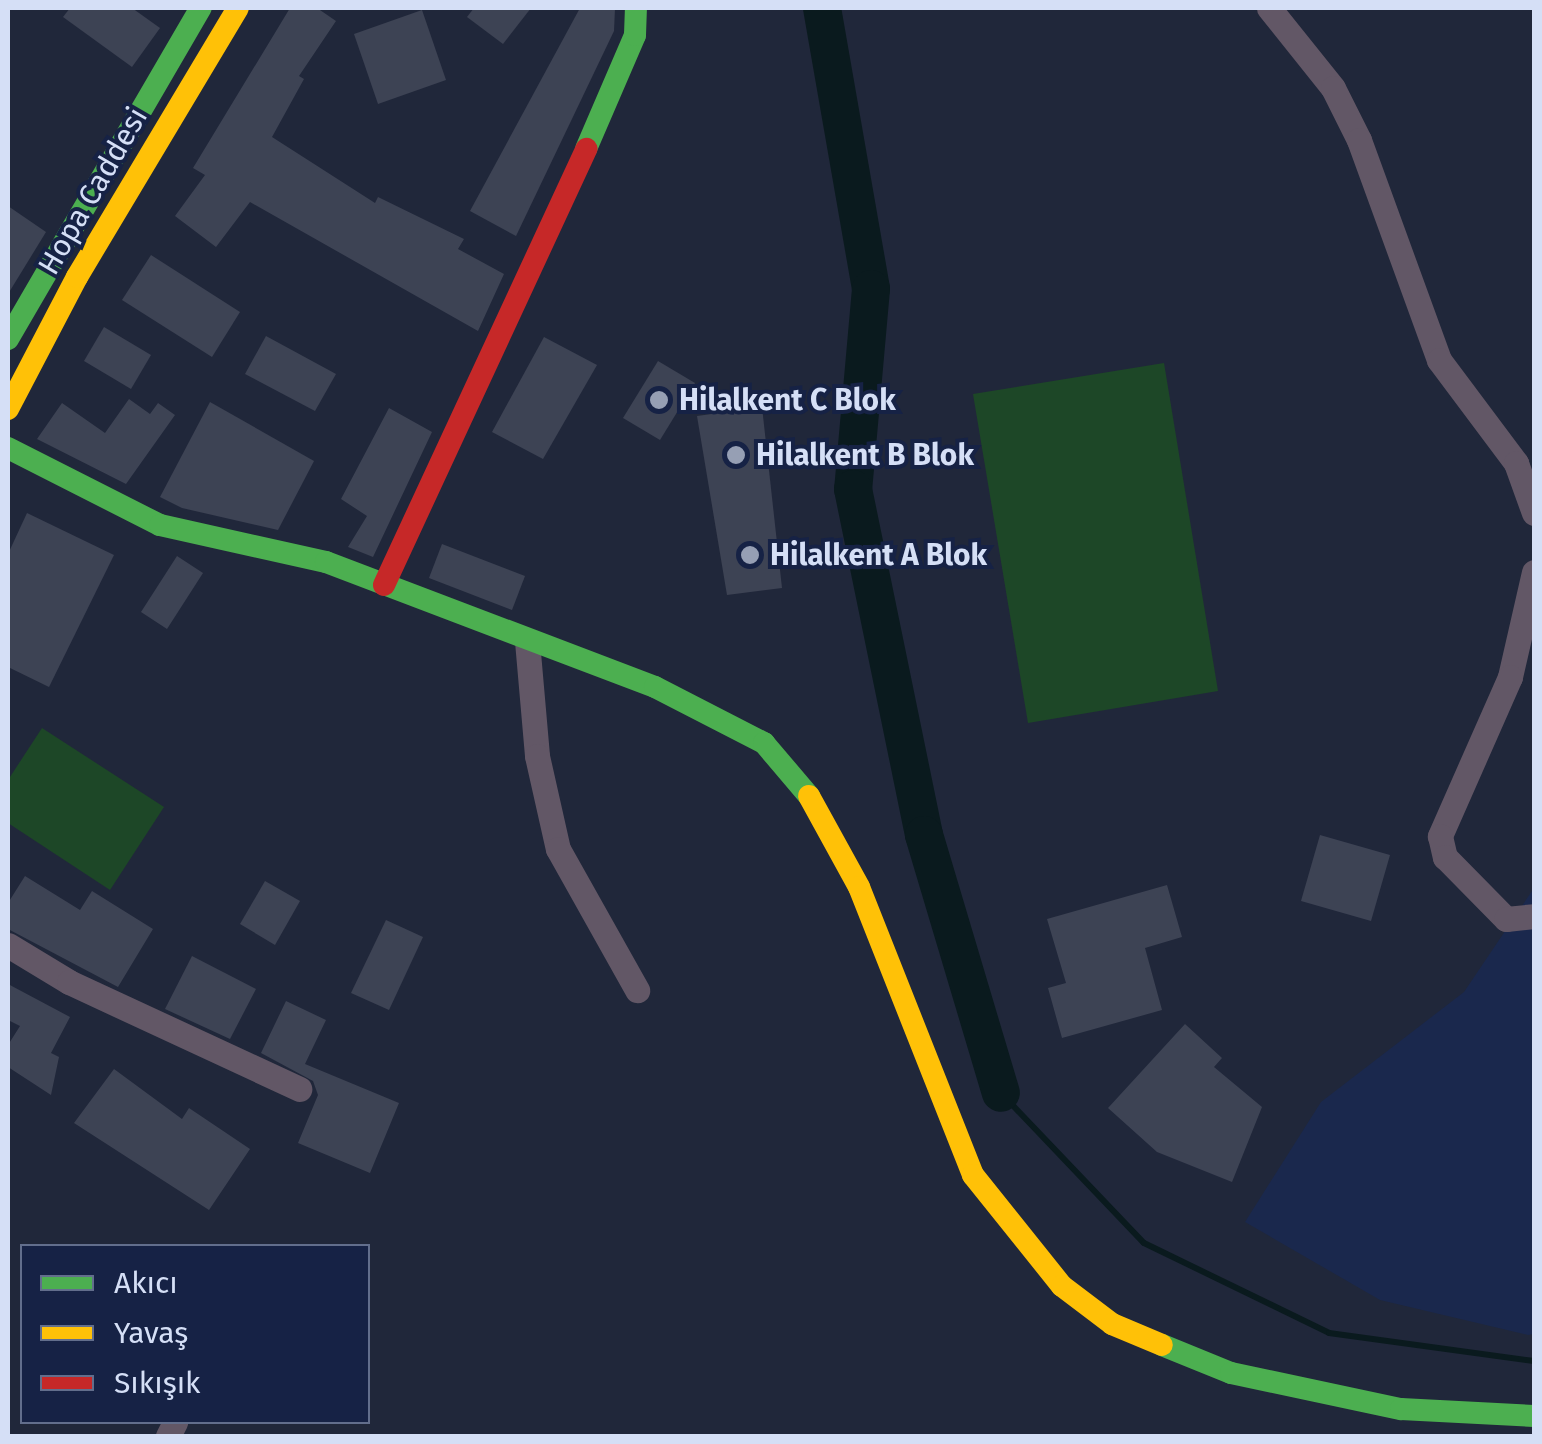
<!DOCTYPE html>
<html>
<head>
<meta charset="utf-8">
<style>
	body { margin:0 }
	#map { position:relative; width:1542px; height:1444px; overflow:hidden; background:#20273a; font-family:"Fira Sans",sans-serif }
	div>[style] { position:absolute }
	.built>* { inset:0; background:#1a284d }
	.green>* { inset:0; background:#1d4727 }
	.stream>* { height:6px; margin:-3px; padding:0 3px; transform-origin:3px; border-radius:3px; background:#0a1a1e }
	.river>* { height:38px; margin:-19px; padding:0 19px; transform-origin:19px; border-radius:19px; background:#0a1a1e }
	.building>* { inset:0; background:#3d4354 }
	.street>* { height:25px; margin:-12.5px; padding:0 12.5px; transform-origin:12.5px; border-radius:12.5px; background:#625766 }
	.fast>* { height:22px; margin:-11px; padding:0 11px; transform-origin:11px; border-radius:11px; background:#4caf50 }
	.slow>* { height:22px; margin:-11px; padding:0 11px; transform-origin:11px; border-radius:11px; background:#ffc107 }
	.jam>* { height:22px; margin:-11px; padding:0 11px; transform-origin:11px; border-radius:11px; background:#c62828 }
	.dots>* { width:28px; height:28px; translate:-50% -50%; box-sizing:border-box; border:5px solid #162245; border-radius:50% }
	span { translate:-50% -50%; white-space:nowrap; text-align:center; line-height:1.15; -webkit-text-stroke:8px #162245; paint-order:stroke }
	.street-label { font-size:30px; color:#d5dff6 }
	.poi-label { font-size:30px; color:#d5dff6; font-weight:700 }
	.left { translate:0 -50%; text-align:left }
	.frame { position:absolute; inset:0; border:10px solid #d5dff6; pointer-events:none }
	.legend { position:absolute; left:20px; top:1244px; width:350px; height:180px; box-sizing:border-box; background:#162245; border:2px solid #626e8c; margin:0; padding:12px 18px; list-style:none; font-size:30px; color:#d5dff6 }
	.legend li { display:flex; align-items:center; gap:20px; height:50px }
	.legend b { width:50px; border:2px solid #626e8c }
</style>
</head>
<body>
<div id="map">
	<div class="built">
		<i style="clip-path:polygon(1534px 888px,1534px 1334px,1528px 1335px,1380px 1300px,1245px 1222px,1321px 1102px,1464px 992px)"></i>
	</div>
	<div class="green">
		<i style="clip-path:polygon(1164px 363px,1218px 691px,1028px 723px,973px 394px)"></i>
		<i style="clip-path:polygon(42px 728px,164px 807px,110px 890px,8px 823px,8px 780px)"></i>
	</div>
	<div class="stream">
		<i style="left:1001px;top:1093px;width:207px;rotate:46.4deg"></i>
		<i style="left:1144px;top:1243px;width:206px;rotate:25.9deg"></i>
		<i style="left:1329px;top:1333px;width:207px;rotate:7.8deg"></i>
	</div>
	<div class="river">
		<i style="left:822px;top:8px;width:285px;rotate:80.1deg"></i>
		<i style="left:871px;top:289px;width:201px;rotate:95.1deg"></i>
		<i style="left:853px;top:489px;width:353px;rotate:78.4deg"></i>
		<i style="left:924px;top:835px;width:269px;rotate:73.4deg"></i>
	</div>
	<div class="building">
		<i style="clip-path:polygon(70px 8px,132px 8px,160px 28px,132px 67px,63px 17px)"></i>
		<i style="clip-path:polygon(290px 8px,317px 8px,336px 21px,299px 76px,304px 79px,272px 137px,375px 203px,378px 197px,464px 239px,458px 249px,504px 274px,478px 331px,250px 202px,216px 247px,175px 216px,205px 175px,193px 168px)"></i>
		<i style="clip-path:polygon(474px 8px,531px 8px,503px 44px,467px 17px)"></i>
		<i style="clip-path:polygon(580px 8px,615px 8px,614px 31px,516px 236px,470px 211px)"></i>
		<i style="clip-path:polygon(422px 10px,446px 80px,378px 104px,354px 34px)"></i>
		<i style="clip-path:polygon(8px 206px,46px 232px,8px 294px)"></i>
		<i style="clip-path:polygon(151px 255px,240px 312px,212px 357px,122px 300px)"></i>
		<i style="clip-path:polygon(104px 327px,151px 355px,131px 389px,84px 361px)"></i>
		<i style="clip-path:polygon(266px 336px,336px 374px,315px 411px,245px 374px)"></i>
		<i style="clip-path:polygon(544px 337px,597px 365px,543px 459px,492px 432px)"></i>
		<i style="clip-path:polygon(658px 361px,695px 383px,660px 440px,623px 418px)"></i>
		<i style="clip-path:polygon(129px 399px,150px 414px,158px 403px,175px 415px,126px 484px,37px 439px,62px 403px,105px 433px)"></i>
		<i style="clip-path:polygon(210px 402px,314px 461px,278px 530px,182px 508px,160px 497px)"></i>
		<i style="clip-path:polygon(762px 407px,782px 588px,727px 595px,697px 416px)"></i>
		<i style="clip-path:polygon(389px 408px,432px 432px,373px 557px,348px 547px,367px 516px,341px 499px)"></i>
		<i style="clip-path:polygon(27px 513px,114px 555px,49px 687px,8px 667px,8px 554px)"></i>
		<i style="clip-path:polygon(442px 544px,525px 576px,512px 610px,429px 578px)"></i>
		<i style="clip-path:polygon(177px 556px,203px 573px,167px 629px,141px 612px)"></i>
		<i style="clip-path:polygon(1320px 835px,1390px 855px,1371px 921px,1301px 901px)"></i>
		<i style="clip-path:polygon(25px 876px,80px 910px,92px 891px,153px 929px,118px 987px,8px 929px,8px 903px)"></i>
		<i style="clip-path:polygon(265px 881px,300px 901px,275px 945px,240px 924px)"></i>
		<i style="clip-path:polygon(1167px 885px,1182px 937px,1145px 948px,1162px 1010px,1062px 1038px,1048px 988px,1066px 983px,1047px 919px)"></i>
		<i style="clip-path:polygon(386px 920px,423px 937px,389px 1010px,351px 993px)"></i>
		<i style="clip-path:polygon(192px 956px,256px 989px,230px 1039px,165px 1009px)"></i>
		<i style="clip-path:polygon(8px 984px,70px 1017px,51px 1053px,59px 1057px,51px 1095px,8px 1067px,8px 1045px,20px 1026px,8px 1020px)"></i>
		<i style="clip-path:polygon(286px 1001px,326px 1020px,305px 1064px,399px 1103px,370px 1173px,298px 1143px,318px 1095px,313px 1081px,261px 1053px)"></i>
		<i style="clip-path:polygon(1185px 1024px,1222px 1058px,1214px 1067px,1262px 1107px,1232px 1182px,1157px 1152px,1108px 1108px)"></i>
		<i style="clip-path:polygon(114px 1069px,182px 1119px,189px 1108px,250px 1149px,209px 1210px,74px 1123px)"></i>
	</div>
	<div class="street">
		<i style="left:1269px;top:8px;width:102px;rotate:51.3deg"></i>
		<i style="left:1333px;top:88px;width:58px;rotate:63.4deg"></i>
		<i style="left:1359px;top:140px;width:234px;rotate:70deg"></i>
		<i style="left:1439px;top:360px;width:129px;rotate:53.2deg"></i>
		<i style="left:1516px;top:463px;width:53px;rotate:70.2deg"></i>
		<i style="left:1534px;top:572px;width:108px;rotate:102.9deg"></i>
		<i style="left:1510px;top:677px;width:174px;rotate:113.8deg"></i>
		<i style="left:1440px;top:836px;width:22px;rotate:77deg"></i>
		<i style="left:1445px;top:857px;width:87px;rotate:45.5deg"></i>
		<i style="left:1506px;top:919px;width:28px;rotate:-6deg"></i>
		<i style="left:527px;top:641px;width:115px;rotate:85deg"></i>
		<i style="left:537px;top:756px;width:95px;rotate:77.3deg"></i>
		<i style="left:558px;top:849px;width:162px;rotate:60.7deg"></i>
		<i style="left:8px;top:945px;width:71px;rotate:31.2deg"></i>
		<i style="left:69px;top:982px;width:254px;rotate:24.9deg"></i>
		<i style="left:168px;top:1436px;width:16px;rotate:-63deg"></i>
	</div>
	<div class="fast">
		<i style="left:586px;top:149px;width:124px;rotate:-66.7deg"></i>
		<i style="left:635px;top:35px;width:27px;rotate:-88deg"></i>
		<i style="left:8px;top:339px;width:383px;rotate:-59.8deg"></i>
		<i style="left:8px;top:448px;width:170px;rotate:26.9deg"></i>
		<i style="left:160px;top:525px;width:170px;rotate:12.6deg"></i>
		<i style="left:326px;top:562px;width:352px;rotate:20.8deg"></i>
		<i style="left:655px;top:687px;width:123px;rotate:27.2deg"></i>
		<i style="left:764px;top:743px;width:70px;rotate:49.7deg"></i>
		<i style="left:1162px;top:1345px;width:74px;rotate:22.1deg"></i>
		<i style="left:1231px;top:1373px;width:174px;rotate:12deg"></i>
		<i style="left:1401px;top:1409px;width:133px;rotate:3deg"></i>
	</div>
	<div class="slow">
		<i style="left:8px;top:409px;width:149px;rotate:-62.4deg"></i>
		<i style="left:77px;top:277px;width:313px;rotate:-59.1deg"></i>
		<i style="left:809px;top:796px;width:104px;rotate:61.2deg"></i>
		<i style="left:859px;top:887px;width:310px;rotate:68.4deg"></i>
		<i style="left:973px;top:1175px;width:142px;rotate:51.3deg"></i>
		<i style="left:1062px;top:1286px;width:63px;rotate:37.2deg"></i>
		<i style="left:1112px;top:1324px;width:54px;rotate:22.8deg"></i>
	</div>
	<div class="jam">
		<i style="left:384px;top:585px;width:481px;rotate:-65.1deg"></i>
	</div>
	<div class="dots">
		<i style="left:659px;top:400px;background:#969fb4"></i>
		<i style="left:736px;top:455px;background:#969fb4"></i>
		<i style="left:750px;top:555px;background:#969fb4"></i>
	</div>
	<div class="street-label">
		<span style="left:93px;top:191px;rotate:-60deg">Hopa Caddesi</span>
	</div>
	<div class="poi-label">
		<span class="left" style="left:679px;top:400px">Hilalkent C Blok</span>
		<span class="left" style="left:756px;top:455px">Hilalkent B Blok</span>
		<span class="left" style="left:770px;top:555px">Hilalkent A Blok</span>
	</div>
	<div class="frame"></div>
	<ul class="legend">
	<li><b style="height:12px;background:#4caf50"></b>Akıcı</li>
	<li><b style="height:12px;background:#ffc107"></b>Yavaş</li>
	<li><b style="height:12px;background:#c62828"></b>Sıkışık</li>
	</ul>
</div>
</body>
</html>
